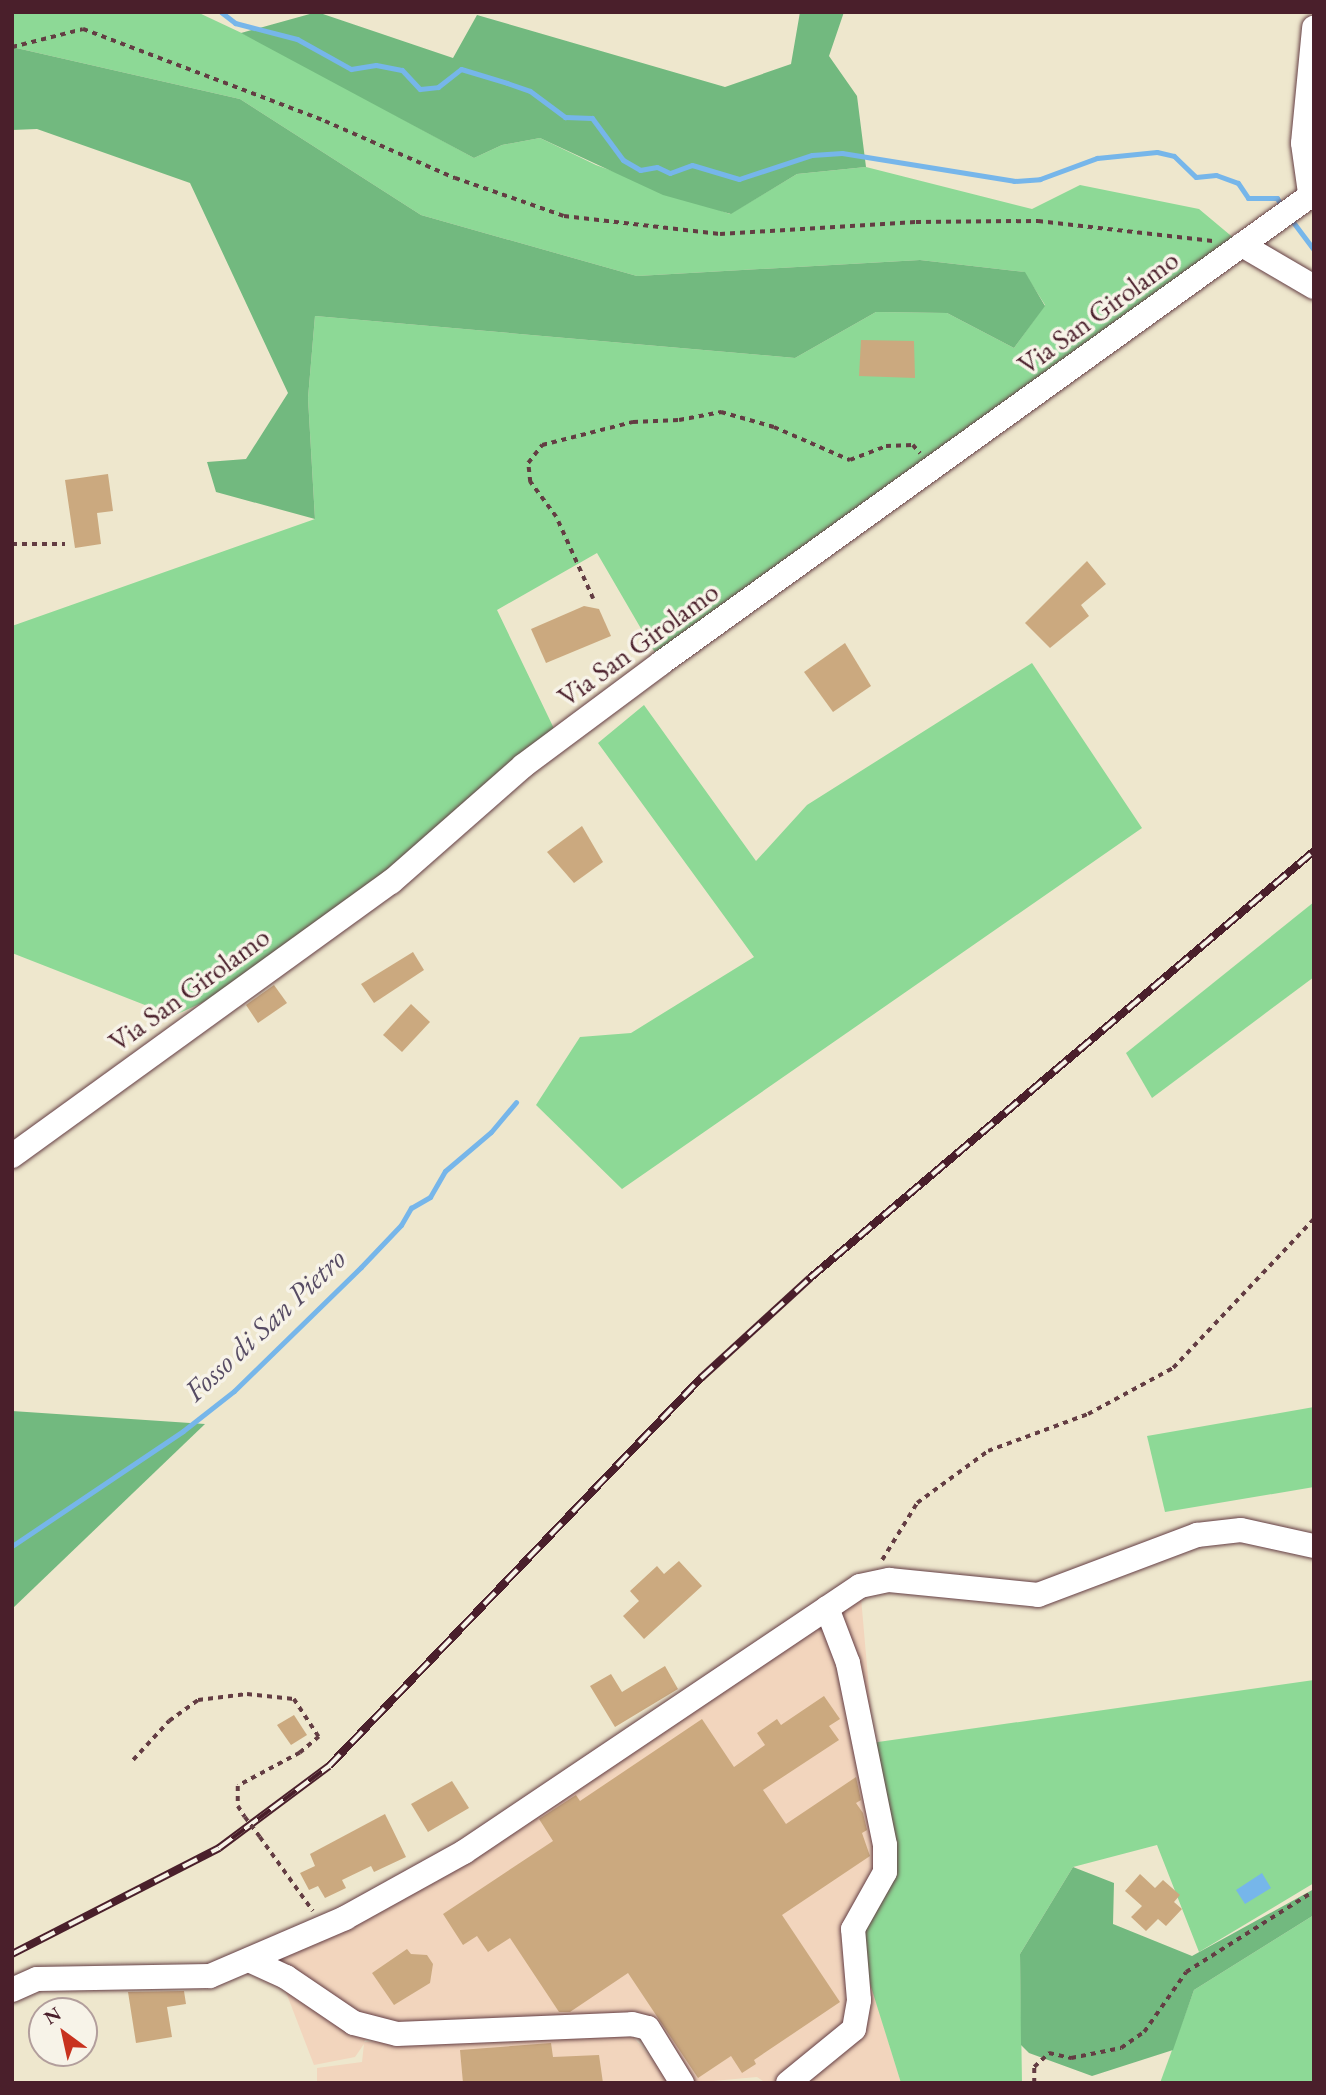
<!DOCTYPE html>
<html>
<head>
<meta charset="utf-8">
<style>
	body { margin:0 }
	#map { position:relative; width:1326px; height:2095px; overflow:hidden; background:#eee7cd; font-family:"EB Garamond",serif }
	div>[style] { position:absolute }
	.built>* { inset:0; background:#f2d5bd }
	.green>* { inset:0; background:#8dd996 }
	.forest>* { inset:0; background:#72b97f }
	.water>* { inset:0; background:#76b6ea }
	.stream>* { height:5px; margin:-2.5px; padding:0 2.5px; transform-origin:2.5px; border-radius:2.5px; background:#76b6ea }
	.building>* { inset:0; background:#cba97f }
	.path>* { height:3.5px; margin-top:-1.75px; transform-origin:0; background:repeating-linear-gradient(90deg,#633d43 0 5px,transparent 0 10px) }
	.roads { filter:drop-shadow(0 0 2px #633d43) drop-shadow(0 0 2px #633d43) }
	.minor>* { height:24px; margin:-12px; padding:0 12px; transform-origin:12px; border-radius:12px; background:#fff }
	.rail>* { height:8px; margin-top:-4px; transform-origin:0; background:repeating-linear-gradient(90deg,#f7f3e8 0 16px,#4a1f2b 0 32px); box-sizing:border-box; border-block:2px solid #4a1f2b }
	.path-bridge>* { height:3.5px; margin-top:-1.75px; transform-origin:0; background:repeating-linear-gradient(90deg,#633d43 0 5px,transparent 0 10px) }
	span { translate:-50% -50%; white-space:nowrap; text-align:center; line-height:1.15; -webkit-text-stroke:7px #f7f3e8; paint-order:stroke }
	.street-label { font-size:28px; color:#4a1f2b }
	.water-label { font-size:30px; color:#574c64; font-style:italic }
	.frame { position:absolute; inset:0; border:14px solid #4a1f2b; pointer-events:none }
	.north { position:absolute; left:28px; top:1997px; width:70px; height:70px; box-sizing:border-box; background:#f7f3e8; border:2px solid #b29e9c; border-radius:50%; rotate:327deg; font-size:19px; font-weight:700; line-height:28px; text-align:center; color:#4a1f2b }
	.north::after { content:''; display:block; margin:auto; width:24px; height:32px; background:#c8321e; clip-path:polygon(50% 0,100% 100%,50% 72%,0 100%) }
</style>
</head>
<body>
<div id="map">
	<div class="built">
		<i style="clip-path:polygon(860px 1586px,885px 1872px,854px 1929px,901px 2083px,766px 2083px,757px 2077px,691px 2083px,651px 2021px,377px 2022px,364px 2042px,608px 2033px,634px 2038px,673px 2083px,317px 2083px,317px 2068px,362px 2062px,364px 2044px,355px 2057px,314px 2065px,284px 1987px,283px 1956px)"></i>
	</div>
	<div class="green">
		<i style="clip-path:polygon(12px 12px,197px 12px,267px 45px,474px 158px,502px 145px,540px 138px,596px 165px,730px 214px,797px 174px,866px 167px,1032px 209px,1080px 185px,1199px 209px,1242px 245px,661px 663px,597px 553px,497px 610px,559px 739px,250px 981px,173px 1016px,12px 953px,12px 626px,315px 519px,308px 398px,315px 316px,795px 358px,876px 312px,947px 313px,1014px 348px,1045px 305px,1024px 272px,920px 260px,637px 276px,421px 215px,240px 99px,12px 47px)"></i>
		<i style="clip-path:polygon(1032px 663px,1142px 828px,622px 1189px,536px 1105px,580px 1037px,631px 1033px,754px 957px,598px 743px,644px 705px,756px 861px,807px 805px)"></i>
		<i style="clip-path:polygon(1314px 902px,1314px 977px,1152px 1098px,1126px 1053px)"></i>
		<i style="clip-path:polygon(1314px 1407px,1314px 1487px,1165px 1512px,1147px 1436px)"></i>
		<i style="clip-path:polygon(1314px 1680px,1314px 1883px,1199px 1952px,1157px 1845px,1073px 1867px,1020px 1954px,1022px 2083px,901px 2083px,853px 1929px,885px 1871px,864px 1744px)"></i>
		<i style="clip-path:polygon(1314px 1915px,1314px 2083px,1160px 2083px,1194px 1990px)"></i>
	</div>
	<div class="forest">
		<i style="clip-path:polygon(317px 12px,453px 58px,477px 15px,725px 87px,791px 64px,800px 12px,844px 12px,829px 56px,857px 96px,866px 167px,797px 174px,731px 214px,663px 195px,540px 138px,502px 145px,474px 158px,241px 33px)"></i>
		<i style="clip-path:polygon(12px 47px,240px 99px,421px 215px,637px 276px,920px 260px,1025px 272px,1045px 306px,1014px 348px,947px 313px,876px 312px,795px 358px,315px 316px,308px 398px,315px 519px,216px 492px,207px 462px,246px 459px,288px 393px,190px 183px,37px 129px,12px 130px)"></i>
		<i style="clip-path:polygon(12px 1411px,205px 1424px,12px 1609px)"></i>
		<i style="clip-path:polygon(1073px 1867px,1114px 1883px,1113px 1924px,1192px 1956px,1314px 1889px,1314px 1915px,1194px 1990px,1173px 2050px,1092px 2076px,1029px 2053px,1021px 2045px,1020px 1954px)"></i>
	</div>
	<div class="water">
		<i style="clip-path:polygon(1262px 1873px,1271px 1888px,1245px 1904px,1236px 1890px)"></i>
	</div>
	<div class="stream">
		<i style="left:221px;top:12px;width:18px;rotate:38deg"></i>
		<i style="left:235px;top:23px;width:64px;rotate:14.5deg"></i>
		<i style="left:297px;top:39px;width:62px;rotate:29.1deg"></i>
		<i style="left:351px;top:69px;width:25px;rotate:-9deg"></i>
		<i style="left:376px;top:65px;width:26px;rotate:11deg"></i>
		<i style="left:402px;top:70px;width:26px;rotate:47deg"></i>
		<i style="left:420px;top:89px;width:18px;rotate:-6deg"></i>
		<i style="left:438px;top:87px;width:29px;rotate:-38deg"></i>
		<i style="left:461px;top:69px;width:48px;rotate:16.9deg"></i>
		<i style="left:507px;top:83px;width:24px;rotate:19deg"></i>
		<i style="left:530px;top:91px;width:44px;rotate:36.6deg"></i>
		<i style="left:565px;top:117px;width:27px;rotate:2deg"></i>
		<i style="left:592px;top:118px;width:52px;rotate:53.6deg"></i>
		<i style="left:623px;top:160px;width:20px;rotate:30deg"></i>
		<i style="left:640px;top:170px;width:17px;rotate:-10deg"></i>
		<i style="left:657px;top:167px;width:14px;rotate:25deg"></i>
		<i style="left:670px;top:173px;width:23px;rotate:-20deg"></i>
		<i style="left:692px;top:165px;width:49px;rotate:16.6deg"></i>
		<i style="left:739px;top:179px;width:77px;rotate:-18.2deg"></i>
		<i style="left:812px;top:155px;width:30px;rotate:-4deg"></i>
		<i style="left:842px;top:153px;width:174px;rotate:9.2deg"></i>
		<i style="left:1014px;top:181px;width:26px;rotate:-4deg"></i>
		<i style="left:1040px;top:179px;width:61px;rotate:-20.2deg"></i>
		<i style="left:1097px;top:158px;width:60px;rotate:-5.7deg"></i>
		<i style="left:1157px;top:152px;width:17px;rotate:13deg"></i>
		<i style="left:1174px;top:156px;width:30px;rotate:44deg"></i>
		<i style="left:1196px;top:177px;width:20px;rotate:-6deg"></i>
		<i style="left:1216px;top:175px;width:23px;rotate:20deg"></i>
		<i style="left:1238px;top:183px;width:18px;rotate:56deg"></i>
		<i style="left:1248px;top:198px;width:29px"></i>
		<i style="left:1277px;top:198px;width:10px;rotate:61deg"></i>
		<i style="left:1290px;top:218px;width:40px;rotate:53deg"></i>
		<i style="left:12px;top:1546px;width:206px;rotate:-33.9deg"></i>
		<i style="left:183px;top:1431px;width:65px;rotate:-38.1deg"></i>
		<i style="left:234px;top:1391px;width:177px;rotate:-44.3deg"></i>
		<i style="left:361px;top:1267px;width:58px;rotate:-46.4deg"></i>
		<i style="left:401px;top:1225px;width:20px;rotate:-60deg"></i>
		<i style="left:411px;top:1208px;width:22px;rotate:-30deg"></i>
		<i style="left:430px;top:1197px;width:30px;rotate:-60deg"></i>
		<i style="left:445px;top:1171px;width:60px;rotate:-40.3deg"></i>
		<i style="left:491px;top:1132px;width:39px;rotate:-50deg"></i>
	</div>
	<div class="building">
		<i style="clip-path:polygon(861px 340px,914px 341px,915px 378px,859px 376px)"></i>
		<i style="clip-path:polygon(108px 474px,113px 511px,97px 513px,101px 544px,75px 548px,65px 480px)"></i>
		<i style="clip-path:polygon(1087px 561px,1106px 584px,1081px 605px,1089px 616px,1050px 648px,1025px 623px)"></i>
		<i style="clip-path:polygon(584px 606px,599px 609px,611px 636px,546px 663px,531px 629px)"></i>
		<i style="clip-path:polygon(845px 643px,871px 686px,833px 712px,804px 672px)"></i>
		<i style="clip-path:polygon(582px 826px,603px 862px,574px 883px,547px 852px)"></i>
		<i style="clip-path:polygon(413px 952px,424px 970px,374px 1003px,361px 984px)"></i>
		<i style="clip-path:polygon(274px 985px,287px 1003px,258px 1023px,246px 1005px)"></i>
		<i style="clip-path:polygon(411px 1004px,430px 1022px,402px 1052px,383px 1035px)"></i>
		<i style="clip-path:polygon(679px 1561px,702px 1586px,644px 1639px,623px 1616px,639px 1601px,630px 1591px,657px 1566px,664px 1574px)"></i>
		<i style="clip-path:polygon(665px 1666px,678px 1689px,615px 1727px,590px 1686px,611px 1674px,622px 1692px)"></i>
		<i style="clip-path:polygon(824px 1696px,840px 1719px,829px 1726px,839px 1740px,763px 1790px,786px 1824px,856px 1777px,861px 1800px,856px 1803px,863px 1813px,867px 1830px,862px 1833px,870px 1856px,782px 1915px,840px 2002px,754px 2060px,756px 2064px,742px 2073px,731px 2056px,698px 2078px,628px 1973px,570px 2012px,559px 2012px,510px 1938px,488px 1952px,477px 1936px,463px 1945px,443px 1914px,553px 1841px,539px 1819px,576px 1795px,580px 1801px,702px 1719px,734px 1767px,765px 1745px,757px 1733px,777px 1719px,781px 1725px)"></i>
		<i style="clip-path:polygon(294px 1715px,307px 1735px,291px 1745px,277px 1725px)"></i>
		<i style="clip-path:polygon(452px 1781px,469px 1808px,428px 1832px,411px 1804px)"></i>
		<i style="clip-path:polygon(385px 1814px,406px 1857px,374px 1872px,371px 1866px,342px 1880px,346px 1888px,325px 1898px,318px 1886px,309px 1890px,300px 1873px,315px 1866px,310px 1854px)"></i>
		<i style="clip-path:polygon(1140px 1874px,1155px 1888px,1163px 1880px,1180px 1895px,1174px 1902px,1182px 1909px,1166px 1926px,1158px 1919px,1146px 1931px,1131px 1917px,1142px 1906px,1125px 1891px)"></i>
		<i style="clip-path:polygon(407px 1949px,411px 1954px,427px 1955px,433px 1964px,430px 1983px,394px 2005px,372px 1973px)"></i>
		<i style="clip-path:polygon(184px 1991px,186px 2004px,167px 2007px,172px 2037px,136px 2043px,128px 1992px)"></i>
		<i style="clip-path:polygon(551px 2043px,553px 2057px,599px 2055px,603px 2083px,463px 2083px,460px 2050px)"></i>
	</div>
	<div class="path">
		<i style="left:12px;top:47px;width:73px;rotate:-14.2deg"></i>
		<i style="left:83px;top:29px;width:259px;rotate:20.8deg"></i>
		<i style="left:325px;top:121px;width:142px;rotate:23.7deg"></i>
		<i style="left:455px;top:178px;width:115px;rotate:19.2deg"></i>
		<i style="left:564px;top:216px;width:157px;rotate:6.6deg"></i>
		<i style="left:720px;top:234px;width:196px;rotate:-3.5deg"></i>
		<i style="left:916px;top:222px;width:122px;rotate:-0.5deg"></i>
		<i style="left:1038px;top:221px;width:176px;rotate:6.5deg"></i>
		<i style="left:12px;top:544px;width:53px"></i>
		<i style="left:593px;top:599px;width:90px;rotate:-114.3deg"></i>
		<i style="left:556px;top:517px;width:44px;rotate:-126.6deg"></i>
		<i style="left:530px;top:482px;width:19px;rotate:-96deg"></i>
		<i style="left:528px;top:463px;width:23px;rotate:-52deg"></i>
		<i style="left:542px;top:445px;width:94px;rotate:-14.2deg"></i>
		<i style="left:633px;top:422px;width:46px;rotate:-2.5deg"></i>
		<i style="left:679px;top:420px;width:43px;rotate:-10.8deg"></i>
		<i style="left:721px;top:412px;width:55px;rotate:15.8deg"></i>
		<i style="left:774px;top:427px;width:83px;rotate:23.5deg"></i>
		<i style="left:850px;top:460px;width:39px;rotate:-21deg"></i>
		<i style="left:886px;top:446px;width:27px;rotate:-2deg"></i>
		<i style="left:913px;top:445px;width:11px;rotate:49deg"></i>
		<i style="left:882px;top:1560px;width:67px;rotate:-58.4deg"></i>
		<i style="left:917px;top:1503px;width:88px;rotate:-36.2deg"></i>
		<i style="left:988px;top:1451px;width:107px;rotate:-20.3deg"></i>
		<i style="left:1088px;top:1414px;width:97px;rotate:-28.4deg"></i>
		<i style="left:1173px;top:1368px;width:205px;rotate:-46.6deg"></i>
		<i style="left:133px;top:1760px;width:53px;rotate:-47.3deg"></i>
		<i style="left:169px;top:1721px;width:36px;rotate:-36deg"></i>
		<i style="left:198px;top:1700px;width:49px;rotate:-7deg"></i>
		<i style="left:247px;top:1694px;width:47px;rotate:6.1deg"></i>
		<i style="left:294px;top:1699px;width:45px;rotate:56.7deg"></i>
		<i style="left:319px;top:1737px;width:25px;rotate:140deg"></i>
		<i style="left:300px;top:1753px;width:70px;rotate:152deg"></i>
		<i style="left:238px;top:1786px;width:20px;rotate:90deg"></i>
		<i style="left:238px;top:1806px;width:13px;rotate:58deg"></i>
		<i style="left:260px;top:1837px;width:91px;rotate:54.4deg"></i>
		<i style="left:1034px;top:2083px;width:16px;rotate:-90deg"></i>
		<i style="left:1034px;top:2067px;width:21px;rotate:-43deg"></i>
		<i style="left:1049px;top:2053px;width:23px;rotate:13deg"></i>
		<i style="left:1071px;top:2058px;width:51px;rotate:-11.3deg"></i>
		<i style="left:1121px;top:2048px;width:28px;rotate:-35deg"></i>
		<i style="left:1144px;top:2032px;width:73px;rotate:-55deg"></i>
		<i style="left:1186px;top:1972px;width:151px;rotate:-32.3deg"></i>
	</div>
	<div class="roads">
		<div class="minor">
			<i style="left:1310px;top:193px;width:50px;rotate:-98deg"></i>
			<i style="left:1303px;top:143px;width:116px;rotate:-84.5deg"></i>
			<i style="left:1242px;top:245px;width:83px;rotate:30.3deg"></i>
			<i style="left:12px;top:1156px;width:468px;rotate:-35.9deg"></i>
			<i style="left:391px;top:882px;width:176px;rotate:-41.3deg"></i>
			<i style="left:523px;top:766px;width:172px;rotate:-36.7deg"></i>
			<i style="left:661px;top:663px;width:805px;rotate:-35.74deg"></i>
			<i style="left:249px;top:1960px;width:41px;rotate:24.7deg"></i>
			<i style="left:286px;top:1977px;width:82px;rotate:34.1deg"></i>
			<i style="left:354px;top:2023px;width:44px;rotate:14.3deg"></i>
			<i style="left:397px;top:2034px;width:235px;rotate:-2.4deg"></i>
			<i style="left:632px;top:2024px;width:16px;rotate:14deg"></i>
			<i style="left:648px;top:2028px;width:65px;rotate:58.3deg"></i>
			<i style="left:12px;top:1990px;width:27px;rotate:-24deg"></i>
			<i style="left:37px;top:1979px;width:173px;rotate:-1deg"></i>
			<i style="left:210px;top:1976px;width:147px;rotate:-23.2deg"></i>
			<i style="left:345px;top:1918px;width:136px;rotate:-29deg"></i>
			<i style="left:464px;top:1852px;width:477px;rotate:-33.9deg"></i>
			<i style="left:860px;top:1586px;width:30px;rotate:-12deg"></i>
			<i style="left:889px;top:1580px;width:150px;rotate:5.7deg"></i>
			<i style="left:1038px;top:1595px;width:170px;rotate:-20.7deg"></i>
			<i style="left:1197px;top:1535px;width:44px;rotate:-6.5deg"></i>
			<i style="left:1241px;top:1530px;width:75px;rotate:12.4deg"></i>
			<i style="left:788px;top:2083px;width:85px;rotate:-39.3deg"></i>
			<i style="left:854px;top:2029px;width:29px;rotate:-80deg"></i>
			<i style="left:859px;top:2000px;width:71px;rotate:-94.8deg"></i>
			<i style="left:853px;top:1929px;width:65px;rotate:-60.7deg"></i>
			<i style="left:885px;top:1872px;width:27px;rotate:-90deg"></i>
			<i style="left:885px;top:1845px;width:186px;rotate:-101.5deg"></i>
			<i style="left:848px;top:1663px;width:59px;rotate:-110.9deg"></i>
		</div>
	</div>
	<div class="rail">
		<i style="left:12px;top:1954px;width:233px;rotate:-27.1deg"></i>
		<i style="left:219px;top:1848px;width:137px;rotate:-36.7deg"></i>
		<i style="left:329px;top:1766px;width:538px;rotate:-46.21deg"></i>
		<i style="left:701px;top:1378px;width:148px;rotate:-42.5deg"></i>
		<i style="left:810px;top:1278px;width:661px;rotate:-40.27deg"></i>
	</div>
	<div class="path-bridge">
		<i style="left:245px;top:1817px;width:25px;rotate:53deg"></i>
	</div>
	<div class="street-label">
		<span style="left:1098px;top:312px;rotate:-36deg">Via San Girolamo</span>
		<span style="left:638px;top:644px;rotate:-36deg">Via San Girolamo</span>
		<span style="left:189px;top:989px;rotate:-36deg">Via San Girolamo</span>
	</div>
	<div class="water-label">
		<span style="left:265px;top:1325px;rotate:-43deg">Fosso di San Pietro</span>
	</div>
	<div class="frame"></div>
	<div class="north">N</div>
</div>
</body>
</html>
